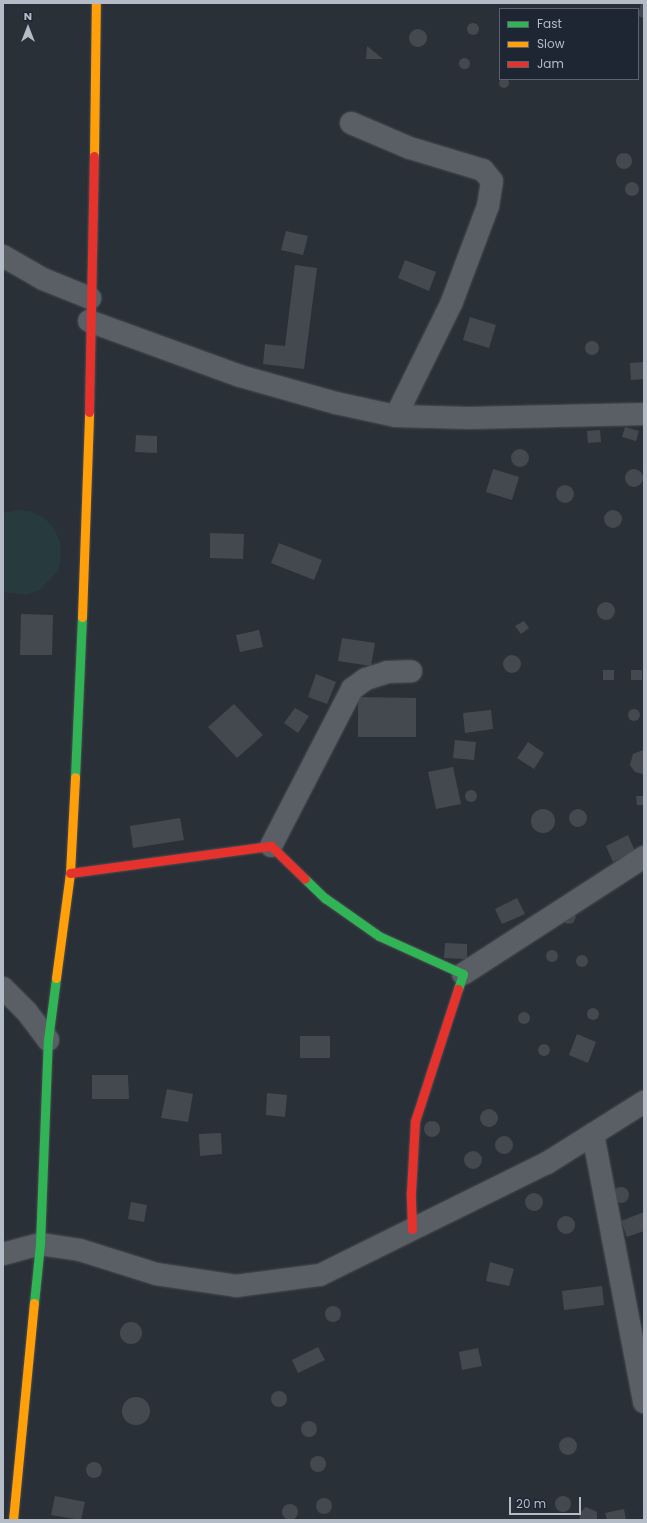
<!DOCTYPE html>
<html>
<head>
<meta charset="utf-8">
<style>
	body { margin:0 }
	#map { position:relative; width:647px; height:1523px; overflow:hidden; background:#2a3037; font-family:Poppins,sans-serif }
	div>[style] { position:absolute }
	.green>* { inset:0; background:#273a3d }
	.building>* { inset:0; background:#44494f }
	.round { border-radius:50% }
	.roads { filter:drop-shadow(0 0 1px #484c52) drop-shadow(0 0 1px #484c52) }
	.street>* { height:22px; margin:-11px; padding:0 11px; transform-origin:11px; border-radius:11px; background:#5a5e65 }
	.fast>* { height:9px; margin:-4.5px; padding:0 4.5px; transform-origin:4.5px; border-radius:4.5px; background:#30b455 }
	.slow>* { height:9px; margin:-4.5px; padding:0 4.5px; transform-origin:4.5px; border-radius:4.5px; background:#ff9f0a }
	.jam>* { height:9px; margin:-4.5px; padding:0 4.5px; transform-origin:4.5px; border-radius:4.5px; background:#e5322d }
	span { translate:-50% -50%; white-space:nowrap; text-align:center; line-height:1.15; -webkit-text-stroke:3px #1d2632; paint-order:stroke }
	.frame { position:absolute; inset:0; border:4px solid #b4bcc8; pointer-events:none }
	.legend { position:absolute; left:499px; top:8px; width:140px; height:72px; box-sizing:border-box; background:#1d2632; border:1px solid #59626e; margin:0; padding:5px 7px; list-style:none; font-size:12px; color:#b4bcc8 }
	.legend li { display:flex; align-items:center; gap:8px; height:20px }
	.legend b { width:20px; border:1px solid #59626e }
	.north { position:absolute; left:8px; top:8px; width:40px; height:40px; -webkit-text-stroke:3px #1d2632; paint-order:stroke; rotate:0deg; font-size:11px; font-weight:700; line-height:16px; text-align:center; color:#b4bcc8 }
	.north::after { content:''; display:block; margin:auto; width:14px; height:18px; background:#b4bcc8; clip-path:polygon(50% 0,100% 100%,50% 72%,0 100%) }
	.scale { position:absolute; left:509px; top:1497px; width:72px; height:18px; box-sizing:border-box; border:2px solid #b4bcc8; border-top:0; padding-left:5px; font-size:12px; line-height:14px; white-space:nowrap; color:#b4bcc8; -webkit-text-stroke:3px #1d2632; paint-order:stroke }
</style>
</head>
<body>
<div id="map">
	<div class="green">
		<i style="clip-path:polygon(16px 510px,30px 511px,44px 518px,54px 528px,60px 542px,61px 556px,58px 571px,38px 591px,25px 595px,3px 592px,3px 513px)"></i>
	</div>
	<div class="building">
		<i style="clip-path:polygon(641px 3px,644px 3px,644px 18px,638px 16px)"></i>
		<i class="round" style="left:467px;top:23px;width:12px;height:12px"></i>
		<i class="round" style="left:409px;top:29px;width:18px;height:18px"></i>
		<i style="clip-path:polygon(367px 46px,383px 59px,366px 59px)"></i>
		<i class="round" style="left:458.5px;top:57.5px;width:11px;height:11px"></i>
		<i class="round" style="left:499px;top:78px;width:10px;height:10px"></i>
		<i class="round" style="left:616px;top:153px;width:16px;height:16px"></i>
		<i class="round" style="left:625px;top:182px;width:14px;height:14px"></i>
		<i style="clip-path:polygon(286px 231px,308px 236px,303px 255px,281px 250px)"></i>
		<i style="clip-path:polygon(405px 260px,436px 272px,429px 291px,398px 278px)"></i>
		<i style="clip-path:polygon(295px 265px,317px 268px,304px 369px,263px 364px,265px 344px,285px 346px)"></i>
		<i style="clip-path:polygon(470px 317px,496px 325px,489px 348px,463px 340px)"></i>
		<i class="round" style="left:585px;top:341px;width:14px;height:14px"></i>
		<i style="clip-path:polygon(644px 362px,644px 379px,631px 380px,630px 363px)"></i>
		<i style="clip-path:polygon(625px 427px,639px 431px,636px 441px,622px 437px)"></i>
		<i style="clip-path:polygon(600px 430px,601px 442px,588px 443px,587px 431px)"></i>
		<i style="clip-path:polygon(136px 435px,157px 436px,157px 453px,135px 452px)"></i>
		<i class="round" style="left:511px;top:449px;width:18px;height:18px"></i>
		<i style="clip-path:polygon(493px 469px,519px 477px,512px 500px,486px 492px)"></i>
		<i class="round" style="left:625px;top:469px;width:18px;height:18px"></i>
		<i class="round" style="left:556px;top:485px;width:18px;height:18px"></i>
		<i class="round" style="left:604px;top:510px;width:18px;height:18px"></i>
		<i style="clip-path:polygon(210px 533px,244px 534px,243px 559px,210px 558px)"></i>
		<i style="clip-path:polygon(279px 543px,322px 560px,314px 580px,271px 563px)"></i>
		<i class="round" style="left:597px;top:602px;width:18px;height:18px"></i>
		<i style="clip-path:polygon(21px 614px,53px 615px,52px 655px,20px 655px)"></i>
		<i style="clip-path:polygon(524px 621px,529px 628px,521px 634px,515px 626px)"></i>
		<i style="clip-path:polygon(259px 630px,263px 647px,240px 652px,236px 635px)"></i>
		<i style="clip-path:polygon(342px 638px,375px 643px,371px 666px,338px 661px)"></i>
		<i class="round" style="left:503px;top:655px;width:18px;height:18px"></i>
		<i style="clip-path:polygon(603px 670px,614px 670px,614px 680px,603px 680px)"></i>
		<i style="clip-path:polygon(631px 670px,642px 670px,642px 680px,631px 680px)"></i>
		<i style="clip-path:polygon(316px 674px,336px 682px,327px 704px,308px 697px)"></i>
		<i style="clip-path:polygon(358px 697px,416px 698px,416px 737px,358px 737px)"></i>
		<i style="clip-path:polygon(234px 704px,263px 735px,237px 758px,208px 727px)"></i>
		<i style="clip-path:polygon(295px 708px,309px 716px,298px 733px,284px 723px)"></i>
		<i class="round" style="left:628px;top:709px;width:12px;height:12px"></i>
		<i style="clip-path:polygon(491px 710px,493px 729px,465px 733px,463px 713px)"></i>
		<i style="clip-path:polygon(455px 740px,476px 742px,474px 760px,453px 758px)"></i>
		<i style="clip-path:polygon(528px 742px,544px 753px,534px 769px,517px 758px)"></i>
		<i style="clip-path:polygon(643px 750px,644px 750px,643px 774px,635px 772px,630px 765px,633px 754px)"></i>
		<i style="clip-path:polygon(453px 767px,461px 804px,436px 809px,428px 772px)"></i>
		<i class="round" style="left:465px;top:790px;width:12px;height:12px"></i>
		<i style="clip-path:polygon(636px 796px,644px 796px,644px 805px,637px 805px)"></i>
		<i class="round" style="left:569px;top:809px;width:18px;height:18px"></i>
		<i class="round" style="left:531px;top:809px;width:24px;height:24px"></i>
		<i style="clip-path:polygon(180px 818px,184px 840px,133px 848px,130px 826px)"></i>
		<i style="clip-path:polygon(628px 835px,635px 851px,613px 862px,606px 846px)"></i>
		<i style="clip-path:polygon(517px 898px,525px 914px,502px 924px,495px 909px)"></i>
		<i style="clip-path:polygon(574px 913px,576px 917px,573px 923px,567px 924px,564px 921px)"></i>
		<i style="clip-path:polygon(445px 943px,467px 944px,467px 959px,444px 958px)"></i>
		<i class="round" style="left:546px;top:950px;width:12px;height:12px"></i>
		<i class="round" style="left:576px;top:955px;width:12px;height:12px"></i>
		<i class="round" style="left:587px;top:1008px;width:12px;height:12px"></i>
		<i class="round" style="left:518px;top:1012px;width:12px;height:12px"></i>
		<i style="clip-path:polygon(577px 1034px,596px 1042px,588px 1063px,569px 1055px)"></i>
		<i style="clip-path:polygon(300px 1036px,330px 1036px,330px 1058px,300px 1058px)"></i>
		<i class="round" style="left:538px;top:1044px;width:12px;height:12px"></i>
		<i style="clip-path:polygon(92px 1075px,128px 1075px,129px 1099px,92px 1099px)"></i>
		<i style="clip-path:polygon(167px 1089px,193px 1094px,188px 1122px,161px 1118px)"></i>
		<i style="clip-path:polygon(267px 1093px,287px 1095px,285px 1117px,266px 1115px)"></i>
		<i class="round" style="left:480px;top:1109px;width:18px;height:18px"></i>
		<i class="round" style="left:424px;top:1121px;width:16px;height:16px"></i>
		<i style="clip-path:polygon(221px 1133px,222px 1154px,200px 1156px,199px 1134px)"></i>
		<i class="round" style="left:495px;top:1136px;width:18px;height:18px"></i>
		<i class="round" style="left:464px;top:1151px;width:18px;height:18px"></i>
		<i class="round" style="left:613px;top:1187px;width:16px;height:16px"></i>
		<i class="round" style="left:525px;top:1193px;width:18px;height:18px"></i>
		<i style="clip-path:polygon(131px 1202px,147px 1205px,144px 1222px,128px 1219px)"></i>
		<i style="clip-path:polygon(644px 1212px,644px 1231px,627px 1237px,621px 1221px)"></i>
		<i class="round" style="left:557px;top:1216px;width:18px;height:18px"></i>
		<i style="clip-path:polygon(490px 1262px,514px 1269px,509px 1286px,486px 1281px)"></i>
		<i style="clip-path:polygon(602px 1286px,604px 1305px,564px 1310px,562px 1291px)"></i>
		<i class="round" style="left:325px;top:1306px;width:16px;height:16px"></i>
		<i class="round" style="left:120px;top:1322px;width:22px;height:22px"></i>
		<i style="clip-path:polygon(318px 1347px,325px 1360px,298px 1373px,292px 1360px)"></i>
		<i style="clip-path:polygon(478px 1348px,482px 1366px,462px 1370px,459px 1352px)"></i>
		<i class="round" style="left:271px;top:1391px;width:16px;height:16px"></i>
		<i class="round" style="left:122px;top:1397px;width:28px;height:28px"></i>
		<i class="round" style="left:301px;top:1421px;width:16px;height:16px"></i>
		<i class="round" style="left:559px;top:1437px;width:18px;height:18px"></i>
		<i class="round" style="left:310px;top:1456px;width:16px;height:16px"></i>
		<i class="round" style="left:86px;top:1462px;width:16px;height:16px"></i>
		<i class="round" style="left:555px;top:1496px;width:16px;height:16px"></i>
		<i style="clip-path:polygon(55px 1496px,85px 1502px,81px 1520px,51px 1515px)"></i>
		<i class="round" style="left:316px;top:1498px;width:16px;height:16px"></i>
		<i class="round" style="left:282px;top:1504px;width:16px;height:16px"></i>
		<i style="clip-path:polygon(586px 1507px,597px 1512px,597px 1520px,580px 1520px,579px 1513px)"></i>
		<i style="clip-path:polygon(624px 1509px,626px 1520px,607px 1520px,605px 1513px)"></i>
	</div>
	<div class="roads">
		<div class="street">
			<i style="left:351px;top:123px;width:64px;rotate:23deg"></i>
			<i style="left:410px;top:148px;width:76px;rotate:16.8deg"></i>
			<i style="left:483px;top:170px;width:14px;rotate:51deg"></i>
			<i style="left:492px;top:181px;width:25px;rotate:99deg"></i>
			<i style="left:488px;top:206px;width:103px;rotate:110.6deg"></i>
			<i style="left:452px;top:302px;width:127px;rotate:116.2deg"></i>
			<i style="left:3px;top:256px;width:46px;rotate:29.9deg"></i>
			<i style="left:43px;top:279px;width:51px;rotate:22deg"></i>
			<i style="left:89px;top:321px;width:161px;rotate:20deg"></i>
			<i style="left:240px;top:376px;width:100px;rotate:15.7deg"></i>
			<i style="left:336px;top:403px;width:61px;rotate:12.2deg"></i>
			<i style="left:396px;top:416px;width:73px;rotate:1.6deg"></i>
			<i style="left:469px;top:418px;width:175px;rotate:-1.3deg"></i>
			<i style="left:271px;top:846px;width:177px;rotate:-62.7deg"></i>
			<i style="left:352px;top:689px;width:17px;rotate:-36deg"></i>
			<i style="left:366px;top:679px;width:22px;rotate:-18deg"></i>
			<i style="left:387px;top:672px;width:24px;rotate:-2deg"></i>
			<i style="left:463px;top:974px;width:216px;rotate:-32.9deg"></i>
			<i style="left:3px;top:988px;width:34px;rotate:45deg"></i>
			<i style="left:27px;top:1012px;width:35px;rotate:53deg"></i>
			<i style="left:593px;top:1134px;width:273px;rotate:79.2deg"></i>
			<i style="left:3px;top:1254px;width:38px;rotate:-15deg"></i>
			<i style="left:40px;top:1244px;width:40px;rotate:8.5deg"></i>
			<i style="left:80px;top:1250px;width:80px;rotate:17.5deg"></i>
			<i style="left:156px;top:1274px;width:81px;rotate:8.5deg"></i>
			<i style="left:236px;top:1286px;width:85px;rotate:-7.5deg"></i>
			<i style="left:320px;top:1275px;width:253px;rotate:-26.3deg"></i>
			<i style="left:547px;top:1163px;width:115px;rotate:-32.2deg"></i>
		</div>
		<div class="fast">
			<i style="left:75px;top:777px;width:160px;rotate:-87.5deg"></i>
			<i style="left:305px;top:879px;width:28px;rotate:44deg"></i>
			<i style="left:325px;top:898px;width:66px;rotate:35.1deg"></i>
			<i style="left:379px;top:936px;width:92px;rotate:24.3deg"></i>
			<i style="left:463px;top:974px;width:16px;rotate:108deg"></i>
			<i style="left:34px;top:1303px;width:59px;rotate:-84.2deg"></i>
			<i style="left:40px;top:1244px;width:204px;rotate:-87.8deg"></i>
			<i style="left:48px;top:1040px;width:63px;rotate:-82.6deg"></i>
		</div>
		<div class="slow">
			<i style="left:94px;top:156px;width:153px;rotate:-89.3deg"></i>
			<i style="left:82px;top:617px;width:205px;rotate:-88deg"></i>
			<i style="left:56px;top:978px;width:106px;rotate:-82.4deg"></i>
			<i style="left:70px;top:873px;width:96px;rotate:-87deg"></i>
			<i style="left:13px;top:1520px;width:218px;rotate:-84.5deg"></i>
		</div>
		<div class="jam">
			<i style="left:89px;top:412px;width:256px;rotate:-88.9deg"></i>
			<i style="left:70px;top:873px;width:203px;rotate:-7.7deg"></i>
			<i style="left:271px;top:846px;width:47px;rotate:44.1deg"></i>
			<i style="left:412px;top:1229px;width:37px;rotate:-92deg"></i>
			<i style="left:411px;top:1192px;width:71px;rotate:-86.8deg"></i>
			<i style="left:415px;top:1121px;width:139px;rotate:-72deg"></i>
		</div>
	</div>
	<div class="frame"></div>
	<ul class="legend">
	<li><b style="height:5px;background:#30b455"></b>Fast</li>
	<li><b style="height:5px;background:#ff9f0a"></b>Slow</li>
	<li><b style="height:5px;background:#e5322d"></b>Jam</li>
	</ul>
	<div class="north">N</div>
	<div class="scale">20 m</div>
</div>
</body>
</html>
